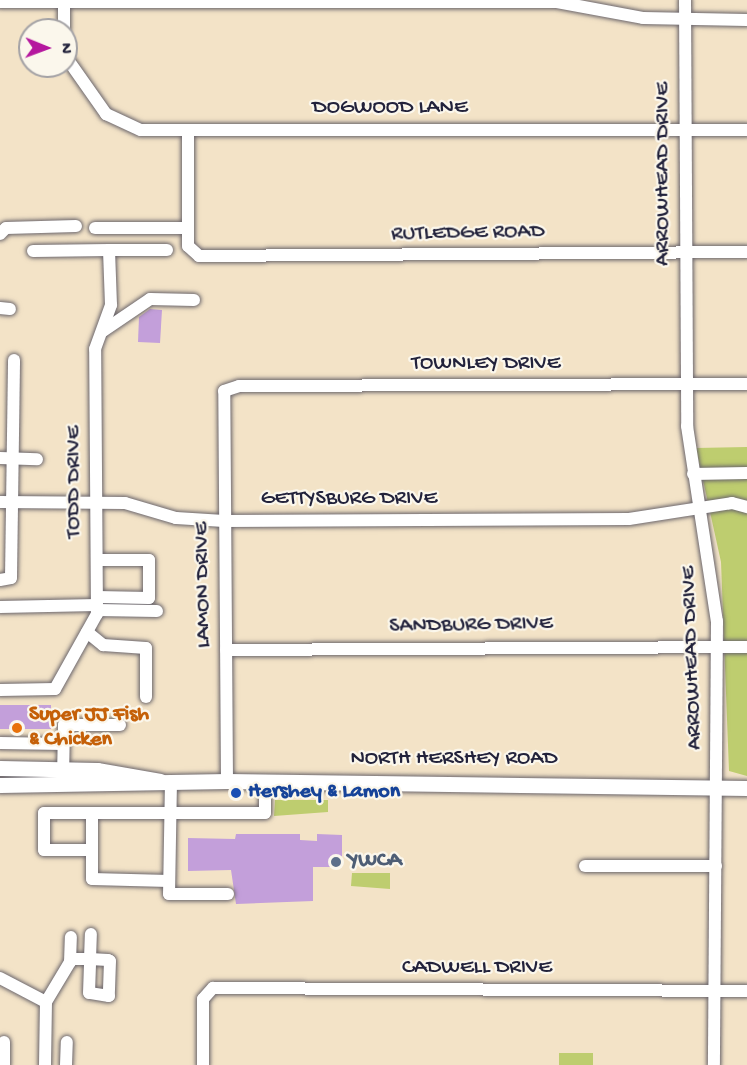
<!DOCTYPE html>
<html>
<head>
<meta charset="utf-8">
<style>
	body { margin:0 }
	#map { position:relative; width:747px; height:1065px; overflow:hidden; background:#f3e3c7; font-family:"Gochi Hand",sans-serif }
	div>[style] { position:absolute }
	.green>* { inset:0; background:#becd6f }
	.building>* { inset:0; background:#c39fda }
	.roads { filter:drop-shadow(0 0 2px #6b666c) drop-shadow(0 0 2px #6b666c) }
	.minor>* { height:12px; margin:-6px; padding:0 6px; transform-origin:6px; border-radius:6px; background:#fff }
	.major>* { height:15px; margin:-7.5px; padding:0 7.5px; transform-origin:7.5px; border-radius:7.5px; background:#fff }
	.dots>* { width:16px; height:16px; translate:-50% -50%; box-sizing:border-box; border:3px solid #fbf7ec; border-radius:50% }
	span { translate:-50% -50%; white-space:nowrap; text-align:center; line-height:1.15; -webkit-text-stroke:4.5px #fbf7ec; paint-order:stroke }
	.street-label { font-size:22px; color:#22223b }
	.food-label { font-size:22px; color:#c56008; font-weight:700 }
	.left { translate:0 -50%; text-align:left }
	.transit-label { font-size:22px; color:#164399; font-weight:700 }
	.service-label { font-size:22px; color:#4e5e75; font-weight:700 }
	.north { position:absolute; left:18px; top:18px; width:60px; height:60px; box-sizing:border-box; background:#fbf7ec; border:2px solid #a4a2a5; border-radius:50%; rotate:91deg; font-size:16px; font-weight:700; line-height:24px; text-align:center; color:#22223b }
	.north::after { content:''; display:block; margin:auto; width:21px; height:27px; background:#b5179e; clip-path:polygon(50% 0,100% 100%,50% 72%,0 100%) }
</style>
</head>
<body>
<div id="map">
	<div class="green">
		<i style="clip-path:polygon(747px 447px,747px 776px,729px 771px,721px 562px,696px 448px)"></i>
		<i style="clip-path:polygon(275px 800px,328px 800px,328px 812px,274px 816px)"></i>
		<i style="clip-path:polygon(352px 873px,390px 873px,390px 889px,351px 886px)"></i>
		<i style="clip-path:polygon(559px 1053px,593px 1053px,593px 1065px,559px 1065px)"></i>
	</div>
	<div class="building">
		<i style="clip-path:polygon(150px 309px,162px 310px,160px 343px,138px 342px,139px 317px)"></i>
		<i style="clip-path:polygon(0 705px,51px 705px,51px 729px,0 729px)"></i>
		<i style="clip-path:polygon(236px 834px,300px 834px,300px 840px,317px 841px,317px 834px,342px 835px,342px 867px,313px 867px,313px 901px,236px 904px,231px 870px,188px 871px,188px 838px,235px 839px)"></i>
	</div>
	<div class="roads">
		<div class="minor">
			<i style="left:685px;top:0;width:426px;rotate:89.7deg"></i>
			<i style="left:687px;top:426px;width:197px;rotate:81.3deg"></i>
			<i style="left:717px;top:621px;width:444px;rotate:90.4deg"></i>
			<i style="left:0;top:2px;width:557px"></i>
			<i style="left:557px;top:2px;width:87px;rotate:10.5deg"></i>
			<i style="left:643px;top:18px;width:104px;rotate:1.1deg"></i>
			<i style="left:64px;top:30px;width:30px;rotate:-90deg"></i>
			<i style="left:66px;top:57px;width:70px;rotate:54.9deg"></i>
			<i style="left:106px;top:114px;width:38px;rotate:25deg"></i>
			<i style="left:141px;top:130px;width:606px"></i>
			<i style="left:188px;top:130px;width:116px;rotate:90deg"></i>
			<i style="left:188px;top:246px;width:15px;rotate:42deg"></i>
			<i style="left:199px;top:256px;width:548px;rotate:-0.42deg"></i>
			<i style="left:95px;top:228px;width:93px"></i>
			<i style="left:0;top:234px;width:8px;rotate:-45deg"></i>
			<i style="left:6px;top:228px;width:70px;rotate:-1.6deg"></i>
			<i style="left:33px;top:251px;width:76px;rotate:-0.8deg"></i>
			<i style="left:0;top:308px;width:10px;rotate:6deg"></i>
			<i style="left:103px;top:331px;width:57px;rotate:-34.2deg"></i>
			<i style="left:150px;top:299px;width:44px;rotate:1.3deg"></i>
			<i style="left:0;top:458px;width:37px;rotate:2deg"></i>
			<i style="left:693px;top:474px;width:54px;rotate:-1.1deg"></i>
			<i style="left:0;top:502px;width:125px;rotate:0.5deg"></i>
			<i style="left:125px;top:503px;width:53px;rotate:16.4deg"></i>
			<i style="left:176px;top:518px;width:48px;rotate:3.6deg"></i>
			<i style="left:224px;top:521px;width:405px;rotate:-0.3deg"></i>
			<i style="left:629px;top:519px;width:104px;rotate:-8.8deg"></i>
			<i style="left:732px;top:503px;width:16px;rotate:15deg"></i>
			<i style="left:97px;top:560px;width:52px"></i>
			<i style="left:149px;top:560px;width:38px;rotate:90deg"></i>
			<i style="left:149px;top:598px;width:52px;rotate:-178.9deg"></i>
			<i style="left:0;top:580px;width:11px;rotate:-10deg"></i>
			<i style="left:11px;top:578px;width:218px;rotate:-89.2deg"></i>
			<i style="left:0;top:607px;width:97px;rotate:-1.2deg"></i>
			<i style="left:97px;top:610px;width:60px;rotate:1deg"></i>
			<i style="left:87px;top:632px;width:21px;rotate:39deg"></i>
			<i style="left:103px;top:645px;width:43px;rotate:4deg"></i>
			<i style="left:146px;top:648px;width:49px;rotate:90deg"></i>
			<i style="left:226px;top:650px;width:521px;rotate:-0.33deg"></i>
			<i style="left:0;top:690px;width:55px;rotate:-1deg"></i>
			<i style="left:55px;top:689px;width:86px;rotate:-60.8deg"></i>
			<i style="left:97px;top:614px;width:265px;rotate:-90.4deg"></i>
			<i style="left:95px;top:349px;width:47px;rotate:-70deg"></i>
			<i style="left:111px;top:305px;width:55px;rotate:-92.1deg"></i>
			<i style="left:109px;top:250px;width:58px"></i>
			<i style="left:0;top:743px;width:64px;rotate:0.9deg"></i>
			<i style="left:63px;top:778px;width:53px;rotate:-88.9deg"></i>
			<i style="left:64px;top:725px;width:56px"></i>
			<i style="left:171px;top:781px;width:113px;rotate:91deg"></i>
			<i style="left:169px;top:894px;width:59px"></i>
			<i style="left:227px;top:781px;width:390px;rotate:-90.4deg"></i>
			<i style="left:224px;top:391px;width:16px;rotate:-18deg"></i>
			<i style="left:239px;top:386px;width:508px;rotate:-0.23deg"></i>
			<i style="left:92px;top:850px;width:37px;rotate:-90deg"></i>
			<i style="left:585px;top:866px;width:131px"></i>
			<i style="left:169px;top:881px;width:77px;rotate:-178.5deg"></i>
			<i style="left:92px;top:879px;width:29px;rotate:-90deg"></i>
			<i style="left:92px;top:850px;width:48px;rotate:180deg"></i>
			<i style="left:44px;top:850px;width:37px;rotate:-90deg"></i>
			<i style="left:44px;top:813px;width:221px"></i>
			<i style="left:265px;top:813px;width:32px;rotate:-90deg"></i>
			<i style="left:71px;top:959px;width:19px"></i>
			<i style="left:90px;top:959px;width:18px;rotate:3deg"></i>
			<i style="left:108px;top:960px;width:2px;rotate:27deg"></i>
			<i style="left:110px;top:961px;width:35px;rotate:92deg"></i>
			<i style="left:109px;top:996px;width:20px;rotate:-171deg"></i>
			<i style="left:89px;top:993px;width:34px;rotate:-88deg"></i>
			<i style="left:90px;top:959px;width:25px;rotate:-88deg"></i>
			<i style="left:0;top:978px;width:52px;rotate:27.6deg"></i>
			<i style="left:46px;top:1002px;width:47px;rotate:-59deg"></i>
			<i style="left:70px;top:962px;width:25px;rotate:-88deg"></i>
			<i style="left:4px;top:1042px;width:23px;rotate:90deg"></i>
			<i style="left:45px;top:1065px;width:63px;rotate:-89.1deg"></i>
			<i style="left:66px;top:1065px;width:23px;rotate:-88deg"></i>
			<i style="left:203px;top:1065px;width:66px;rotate:-90deg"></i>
			<i style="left:203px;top:999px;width:15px;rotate:-48deg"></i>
			<i style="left:213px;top:988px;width:534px;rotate:0.32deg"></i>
		</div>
		<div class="major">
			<i style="left:0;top:768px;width:97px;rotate:1.2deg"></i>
			<i style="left:97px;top:770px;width:64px;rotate:9.9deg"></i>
			<i style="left:0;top:785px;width:227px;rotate:-1deg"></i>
			<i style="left:227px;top:781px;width:520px;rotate:0.77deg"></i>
		</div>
	</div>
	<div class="dots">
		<i style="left:17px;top:728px;background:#e8710a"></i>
		<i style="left:236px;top:793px;background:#1a4fb4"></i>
		<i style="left:336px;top:862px;background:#5c6f8a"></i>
	</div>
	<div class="street-label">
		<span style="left:390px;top:109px">DOGWOOD LANE</span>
		<span style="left:664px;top:174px;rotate:-90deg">ARROWHEAD DRIVE</span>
		<span style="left:468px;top:234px;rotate:-1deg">RUTLEDGE ROAD</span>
		<span style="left:486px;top:365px">TOWNLEY DRIVE</span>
		<span style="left:75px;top:482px;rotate:-90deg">TODD DRIVE</span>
		<span style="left:349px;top:500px">GETTYSBURG DRIVE</span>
		<span style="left:204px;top:585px;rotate:-91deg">LAMON DRIVE</span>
		<span style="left:471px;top:626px;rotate:-1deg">SANDBURG DRIVE</span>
		<span style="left:693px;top:658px;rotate:-92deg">ARROWHEAD DRIVE</span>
		<span style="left:454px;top:760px">NORTH HERSHEY ROAD</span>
		<span style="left:477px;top:969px">CADWELL DRIVE</span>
	</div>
	<div class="food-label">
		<span class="left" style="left:29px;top:728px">Super JJ Fish<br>&amp; Chicken</span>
	</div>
	<div class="transit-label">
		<span class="left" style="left:248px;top:793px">Hershey &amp; Lamon</span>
	</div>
	<div class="service-label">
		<span class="left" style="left:348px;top:862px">YWCA</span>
	</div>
	<div class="north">N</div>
</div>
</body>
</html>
